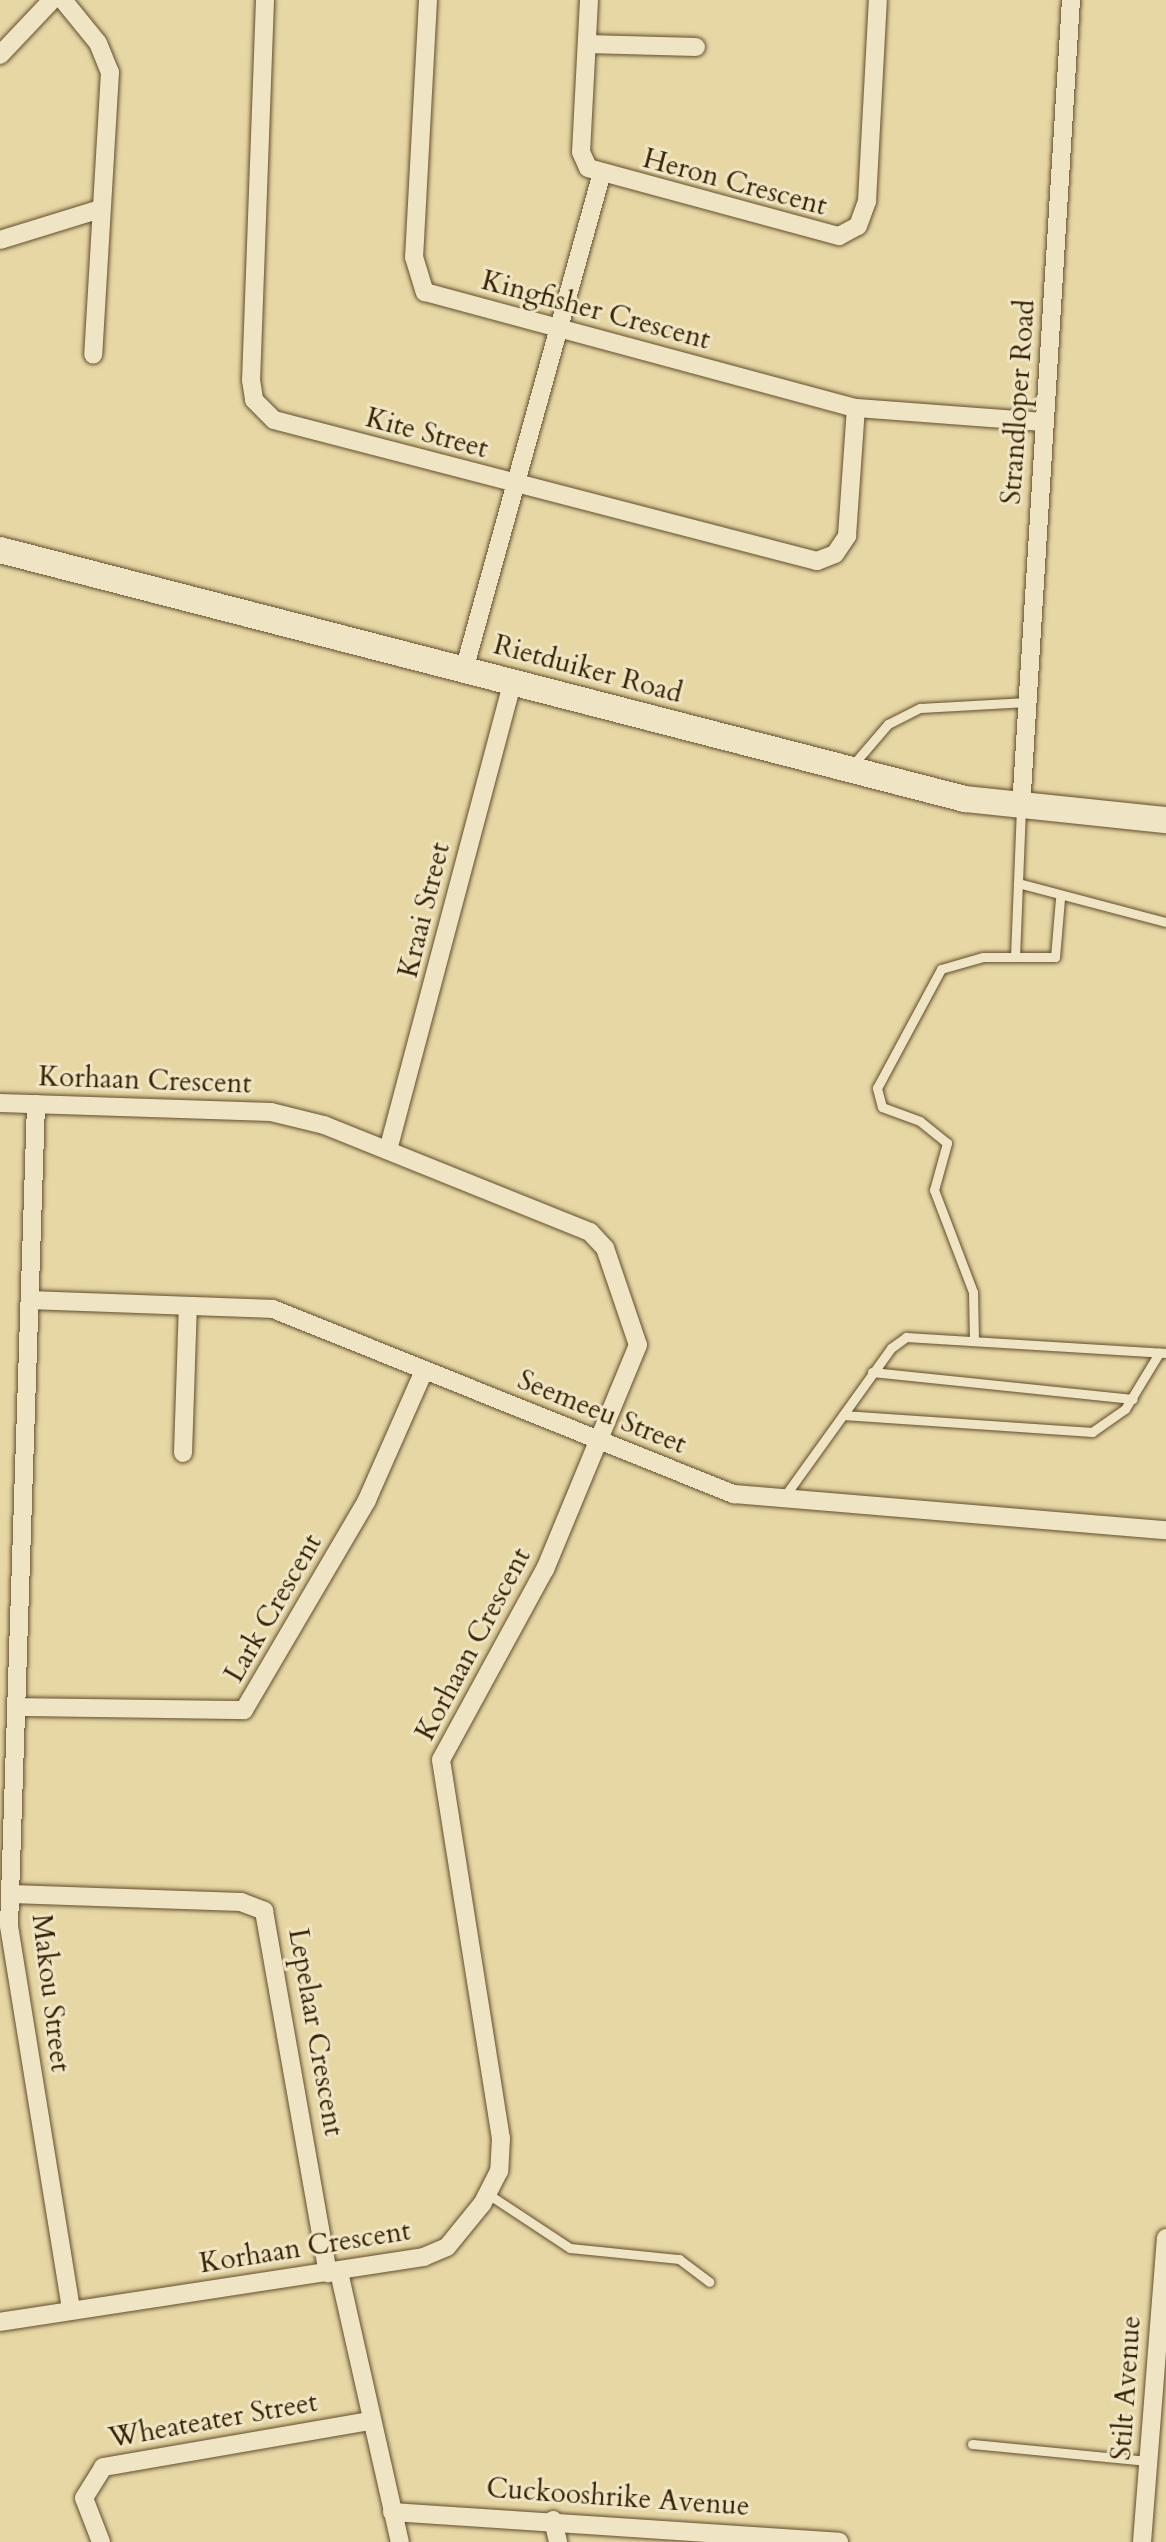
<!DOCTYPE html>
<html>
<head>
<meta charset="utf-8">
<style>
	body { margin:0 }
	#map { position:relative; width:1166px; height:2542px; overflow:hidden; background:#e7d7a5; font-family:Cardo,serif }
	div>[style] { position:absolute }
	.roads { filter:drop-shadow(0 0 2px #624e2c) drop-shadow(0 0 2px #624e2c) }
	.lane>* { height:9px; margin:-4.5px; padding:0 4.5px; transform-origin:4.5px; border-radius:4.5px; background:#efe5c4 }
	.street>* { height:18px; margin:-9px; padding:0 9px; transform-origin:9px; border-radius:9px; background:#efe5c4 }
	.secondary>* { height:26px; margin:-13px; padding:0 13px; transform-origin:13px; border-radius:13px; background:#efe5c4 }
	span { translate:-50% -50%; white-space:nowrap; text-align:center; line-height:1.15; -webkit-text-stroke:6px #efe5c4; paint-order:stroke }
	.street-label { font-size:28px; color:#352103 }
</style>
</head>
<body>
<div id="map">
	<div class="roads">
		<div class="lane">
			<i style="left:851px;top:767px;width:57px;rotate:-49.3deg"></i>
			<i style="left:888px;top:724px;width:36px;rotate:-27deg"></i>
			<i style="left:920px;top:708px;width:107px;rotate:-3.2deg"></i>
			<i style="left:1018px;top:883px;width:153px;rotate:14.8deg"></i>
			<i style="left:1015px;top:957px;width:149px;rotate:-87.7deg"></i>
			<i style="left:974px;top:1340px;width:48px;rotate:-91.2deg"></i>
			<i style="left:973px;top:1292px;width:109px;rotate:-110.9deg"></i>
			<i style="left:934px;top:1190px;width:49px;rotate:-74.5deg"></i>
			<i style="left:947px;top:1143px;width:35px;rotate:-141deg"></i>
			<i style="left:920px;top:1121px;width:40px;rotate:-159.8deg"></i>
			<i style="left:882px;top:1107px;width:20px;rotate:-105deg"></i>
			<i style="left:877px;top:1088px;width:135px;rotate:-61.7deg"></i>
			<i style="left:941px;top:969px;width:44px;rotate:-15.9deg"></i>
			<i style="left:983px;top:957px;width:72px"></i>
			<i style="left:1055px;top:957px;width:58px;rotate:-85.1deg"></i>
			<i style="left:872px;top:1372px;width:262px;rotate:5.9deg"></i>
			<i style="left:843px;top:1415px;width:250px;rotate:3.9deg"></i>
			<i style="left:1092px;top:1432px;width:40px;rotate:-34.9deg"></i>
			<i style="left:1125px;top:1409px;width:66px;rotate:-58.7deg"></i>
			<i style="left:784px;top:1497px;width:183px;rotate:-54.3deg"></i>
			<i style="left:891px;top:1348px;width:19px;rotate:-36deg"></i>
			<i style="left:906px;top:1337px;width:260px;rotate:3.5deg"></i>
			<i style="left:488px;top:2194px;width:98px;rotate:33.4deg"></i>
			<i style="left:570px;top:2248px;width:110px;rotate:5.8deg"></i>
			<i style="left:679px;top:2259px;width:38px;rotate:37deg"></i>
			<i style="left:972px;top:2444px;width:177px;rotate:5.5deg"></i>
		</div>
		<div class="street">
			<i style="left:63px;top:0;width:55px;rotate:50.9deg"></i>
			<i style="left:98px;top:43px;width:31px;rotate:68deg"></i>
			<i style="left:110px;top:72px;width:283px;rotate:93.4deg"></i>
			<i style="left:265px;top:0;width:380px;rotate:92.1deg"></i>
			<i style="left:251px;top:380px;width:20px;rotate:81deg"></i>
			<i style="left:254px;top:400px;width:28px;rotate:45deg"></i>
			<i style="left:274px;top:420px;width:561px;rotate:14.56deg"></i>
			<i style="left:817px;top:561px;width:19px;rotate:-21deg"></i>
			<i style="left:835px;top:554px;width:22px;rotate:-56deg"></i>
			<i style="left:847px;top:536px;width:128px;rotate:-86deg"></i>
			<i style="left:428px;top:0;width:257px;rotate:93.1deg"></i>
			<i style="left:414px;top:257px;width:37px;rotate:73deg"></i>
			<i style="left:425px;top:292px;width:446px;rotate:15.1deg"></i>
			<i style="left:856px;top:408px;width:189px;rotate:4.3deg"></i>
			<i style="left:589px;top:0;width:152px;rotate:93deg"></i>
			<i style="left:581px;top:152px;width:17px;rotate:66deg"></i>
			<i style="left:588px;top:168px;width:260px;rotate:15.2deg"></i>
			<i style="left:839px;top:236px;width:21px;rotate:-28deg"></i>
			<i style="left:858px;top:226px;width:27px;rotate:-70deg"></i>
			<i style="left:867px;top:201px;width:201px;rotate:-86.9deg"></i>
			<i style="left:587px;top:44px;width:109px;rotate:1.6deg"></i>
			<i style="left:0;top:55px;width:76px;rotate:-46.6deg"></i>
			<i style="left:0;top:240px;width:105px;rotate:-17.2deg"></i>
			<i style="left:464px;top:670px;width:513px;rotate:-74.5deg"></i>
			<i style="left:1021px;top:808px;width:810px;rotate:-86.46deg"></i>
			<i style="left:0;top:1103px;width:271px;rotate:1.9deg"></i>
			<i style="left:271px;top:1112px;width:55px;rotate:13.8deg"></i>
			<i style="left:324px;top:1125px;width:287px;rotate:21.9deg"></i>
			<i style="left:590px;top:1232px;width:22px;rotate:47deg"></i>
			<i style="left:605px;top:1248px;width:102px;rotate:71.2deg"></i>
			<i style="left:638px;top:1345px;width:243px;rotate:112.5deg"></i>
			<i style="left:545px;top:1569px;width:217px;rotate:118.6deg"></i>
			<i style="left:441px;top:1760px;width:383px;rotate:81deg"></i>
			<i style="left:501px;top:2138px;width:33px;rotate:93deg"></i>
			<i style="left:499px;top:2171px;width:37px;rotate:117deg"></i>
			<i style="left:482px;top:2204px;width:55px;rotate:129.1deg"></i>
			<i style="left:447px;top:2247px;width:25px;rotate:157deg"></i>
			<i style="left:424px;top:2257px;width:429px;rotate:171.3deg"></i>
			<i style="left:36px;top:1104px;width:822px;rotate:91.88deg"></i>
			<i style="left:9px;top:1926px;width:389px;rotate:80.8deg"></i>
			<i style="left:388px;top:1150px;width:483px;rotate:-75.1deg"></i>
			<i style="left:31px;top:1300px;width:242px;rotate:2.1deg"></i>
			<i style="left:273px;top:1309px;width:497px;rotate:21.9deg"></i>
			<i style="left:734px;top:1494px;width:433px;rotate:4.8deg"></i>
			<i style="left:183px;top:1453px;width:147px;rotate:-88.1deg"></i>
			<i style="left:17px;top:1707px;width:227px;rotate:0.8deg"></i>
			<i style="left:244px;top:1710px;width:243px;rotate:-59.6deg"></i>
			<i style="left:367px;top:1500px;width:141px;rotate:-66.2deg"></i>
			<i style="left:11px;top:1894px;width:230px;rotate:2deg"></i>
			<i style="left:241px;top:1902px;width:25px;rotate:21deg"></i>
			<i style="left:264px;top:1911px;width:368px;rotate:80deg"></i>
			<i style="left:339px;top:2272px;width:277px;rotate:77.3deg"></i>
			<i style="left:392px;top:2512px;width:448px;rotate:3.8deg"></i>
			<i style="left:553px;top:2520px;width:23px;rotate:77deg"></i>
			<i style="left:101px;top:2542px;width:47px;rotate:-111.1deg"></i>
			<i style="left:84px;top:2498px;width:36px;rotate:-58deg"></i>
			<i style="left:103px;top:2467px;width:271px;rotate:-9.8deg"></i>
			<i style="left:1142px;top:2542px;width:305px;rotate:-85.5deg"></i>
		</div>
		<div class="secondary">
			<i style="left:0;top:550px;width:997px;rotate:14.47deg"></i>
			<i style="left:965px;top:799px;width:202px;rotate:6deg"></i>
		</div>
	</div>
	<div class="street-label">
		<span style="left:735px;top:182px;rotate:15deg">Heron Crescent</span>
		<span style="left:596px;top:310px;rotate:15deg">Kingfisher Crescent</span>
		<span style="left:1018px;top:402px;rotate:-86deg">Strandloper Road</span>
		<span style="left:427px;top:433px;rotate:15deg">Kite Street</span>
		<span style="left:588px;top:669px;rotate:15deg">Rietduiker Road</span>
		<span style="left:424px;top:910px;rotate:-76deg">Kraai Street</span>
		<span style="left:145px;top:1080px;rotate:2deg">Korhaan Crescent</span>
		<span style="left:602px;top:1412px;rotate:22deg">Seemeeu Street</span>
		<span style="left:273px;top:1608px;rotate:-60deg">Lark Crescent</span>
		<span style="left:473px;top:1644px;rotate:-62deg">Korhaan Crescent</span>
		<span style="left:51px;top:1993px;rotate:83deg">Makou Street</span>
		<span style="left:316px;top:2032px;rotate:80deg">Lepelaar Crescent</span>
		<span style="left:305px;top:2247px;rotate:-9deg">Korhaan Crescent</span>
		<span style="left:1126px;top:2388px;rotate:-86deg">Stilt Avenue</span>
		<span style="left:213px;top:2420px;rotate:-10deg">Wheateater Street</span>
		<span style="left:618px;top:2497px;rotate:4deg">Cuckooshrike Avenue</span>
	</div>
</div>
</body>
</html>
